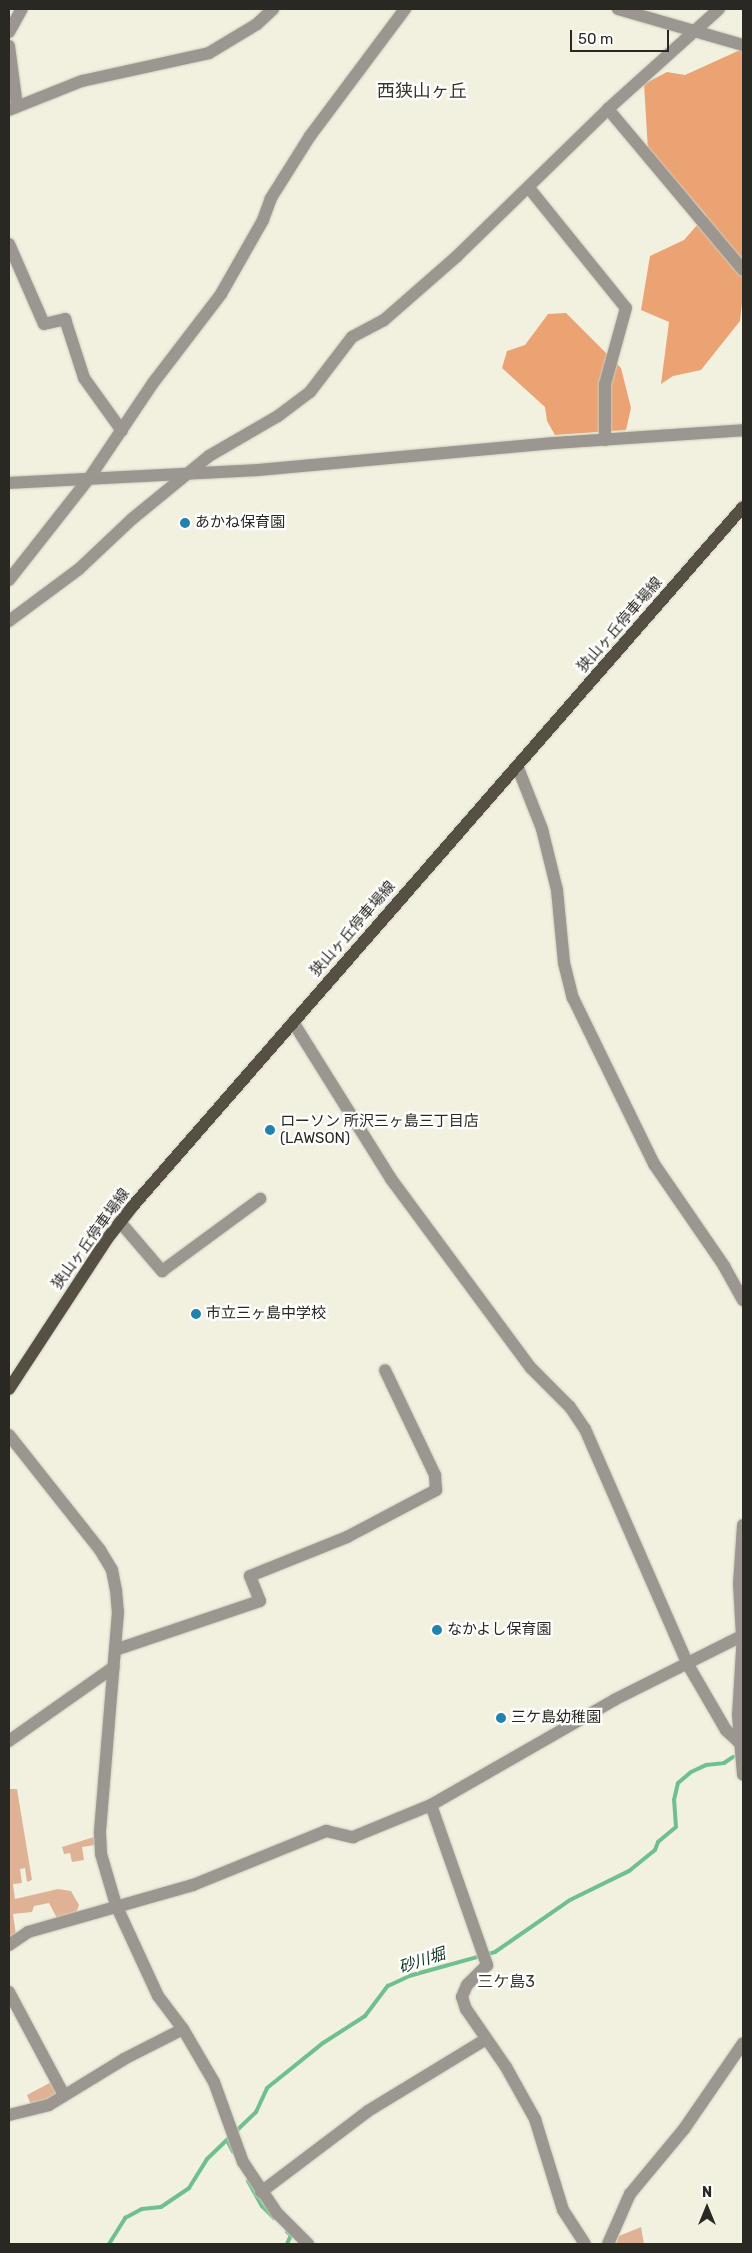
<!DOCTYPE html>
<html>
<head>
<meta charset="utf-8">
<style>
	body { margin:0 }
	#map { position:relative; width:752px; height:2253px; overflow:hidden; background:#f2f1e0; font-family:Rubik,"Noto Sans JP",sans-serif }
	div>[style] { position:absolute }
	.green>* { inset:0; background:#dfb295 }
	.forest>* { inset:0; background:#eba374 }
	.stream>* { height:4px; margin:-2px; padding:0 2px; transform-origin:2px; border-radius:2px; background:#6fbf8f }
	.roads { filter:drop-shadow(0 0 1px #cecdbe) drop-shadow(0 0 1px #cecdbe) }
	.minor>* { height:12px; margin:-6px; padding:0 6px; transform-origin:6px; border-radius:6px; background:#9b9790 }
	.major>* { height:12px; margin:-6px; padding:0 6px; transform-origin:6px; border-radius:6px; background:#554f44 }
	.dots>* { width:14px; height:14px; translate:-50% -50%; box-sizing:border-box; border:2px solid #fff; border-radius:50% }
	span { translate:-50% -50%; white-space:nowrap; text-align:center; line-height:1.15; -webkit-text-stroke:4.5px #fff; paint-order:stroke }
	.poi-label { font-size:15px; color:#292822 }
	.left { translate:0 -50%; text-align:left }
	.street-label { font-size:15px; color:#292822 }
	.water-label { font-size:16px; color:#113421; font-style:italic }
	.neighbourhood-label { font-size:16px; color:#38372a }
	.quarter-label { font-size:18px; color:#38372a }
	.frame { position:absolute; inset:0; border:10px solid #292822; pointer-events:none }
	.north { position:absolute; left:682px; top:2183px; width:50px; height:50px; -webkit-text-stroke:4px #fff; paint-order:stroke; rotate:0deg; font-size:14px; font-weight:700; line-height:20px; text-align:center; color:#292822 }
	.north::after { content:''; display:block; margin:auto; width:18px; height:22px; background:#292822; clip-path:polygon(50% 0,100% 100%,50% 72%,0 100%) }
	.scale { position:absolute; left:570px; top:30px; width:99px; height:22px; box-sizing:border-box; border:2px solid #292822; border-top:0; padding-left:6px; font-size:15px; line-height:18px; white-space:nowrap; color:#292822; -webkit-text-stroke:4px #fff; paint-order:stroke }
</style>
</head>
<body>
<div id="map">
	<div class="green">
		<i style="clip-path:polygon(9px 1789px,17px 1789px,32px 1880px,27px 1882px,25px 1868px,20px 1869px,22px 1883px,13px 1884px,15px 1899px,58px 1889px,71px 1891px,79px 1905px,76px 1913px,58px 1920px,49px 1903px,34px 1906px,32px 1912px,13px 1914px,16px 1935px,9px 1940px)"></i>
		<i style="clip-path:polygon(94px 1837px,95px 1845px,82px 1847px,84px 1860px,72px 1862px,70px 1853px,64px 1854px,62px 1847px)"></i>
		<i style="clip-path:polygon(57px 2079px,64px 2092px,32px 2107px,27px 2095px)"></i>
		<i style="clip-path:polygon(641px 2227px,644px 2244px,616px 2244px,619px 2236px)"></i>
	</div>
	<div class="forest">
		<i style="clip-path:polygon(740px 50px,743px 51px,743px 294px,740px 321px,701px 370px,673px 376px,661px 384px,669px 322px,641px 310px,650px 256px,684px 240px,706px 215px,648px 151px,644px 84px,667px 72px,685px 75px)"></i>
		<i style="clip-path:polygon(566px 313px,621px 368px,631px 408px,626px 430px,555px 435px,547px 421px,545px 407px,502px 368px,507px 351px,525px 345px,548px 314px)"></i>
	</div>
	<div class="stream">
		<i style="left:227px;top:2140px;width:13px;rotate:63deg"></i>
		<i style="left:248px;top:2181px;width:29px;rotate:61deg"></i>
		<i style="left:262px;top:2206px;width:17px;rotate:45deg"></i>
		<i style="left:109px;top:2244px;width:31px;rotate:-58deg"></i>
		<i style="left:125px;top:2218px;width:19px;rotate:-28deg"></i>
		<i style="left:142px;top:2209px;width:19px;rotate:-6deg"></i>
		<i style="left:161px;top:2207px;width:34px;rotate:-34deg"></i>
		<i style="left:189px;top:2188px;width:34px;rotate:-58deg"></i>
		<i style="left:207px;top:2159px;width:68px;rotate:-43.8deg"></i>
		<i style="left:256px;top:2112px;width:26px;rotate:-65deg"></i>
		<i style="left:267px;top:2088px;width:72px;rotate:-38.8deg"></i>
		<i style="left:323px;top:2043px;width:50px;rotate:-32.7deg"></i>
		<i style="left:365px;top:2016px;width:38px;rotate:-53deg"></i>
		<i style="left:388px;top:1986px;width:23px;rotate:-25deg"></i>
		<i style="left:409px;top:1976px;width:89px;rotate:-15.6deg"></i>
		<i style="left:495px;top:1952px;width:91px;rotate:-34.7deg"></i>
		<i style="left:570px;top:1900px;width:66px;rotate:-26.2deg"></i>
		<i style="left:629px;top:1871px;width:33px;rotate:-39deg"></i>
		<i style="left:655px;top:1850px;width:9px;rotate:-69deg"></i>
		<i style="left:658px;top:1842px;width:23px;rotate:-40deg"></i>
		<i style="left:676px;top:1827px;width:27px;rotate:-94deg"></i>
		<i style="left:674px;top:1800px;width:17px;rotate:-77deg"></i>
		<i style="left:678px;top:1783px;width:17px;rotate:-40deg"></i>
		<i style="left:691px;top:1772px;width:17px;rotate:-25deg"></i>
		<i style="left:706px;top:1765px;width:18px;rotate:-6deg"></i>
		<i style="left:724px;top:1763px;width:11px;rotate:-34deg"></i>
		<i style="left:287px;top:2244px;width:10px;rotate:-66deg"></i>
		<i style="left:291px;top:2235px;width:5px;rotate:-143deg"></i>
	</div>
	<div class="roads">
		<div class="minor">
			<i style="left:618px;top:9px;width:130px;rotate:16.1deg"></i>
			<i style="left:9px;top:32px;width:26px;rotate:-61deg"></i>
			<i style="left:9px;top:46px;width:61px;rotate:82.4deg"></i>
			<i style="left:608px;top:109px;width:210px;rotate:50deg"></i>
			<i style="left:9px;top:110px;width:79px;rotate:-21.7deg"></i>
			<i style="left:82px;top:81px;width:130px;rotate:-12.4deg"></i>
			<i style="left:209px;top:53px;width:56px;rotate:-31.1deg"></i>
			<i style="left:257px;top:24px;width:22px;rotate:-43deg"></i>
			<i style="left:529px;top:188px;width:154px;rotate:51.1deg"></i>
			<i style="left:626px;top:308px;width:79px;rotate:105.4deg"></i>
			<i style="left:605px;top:384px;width:56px;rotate:90deg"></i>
			<i style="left:9px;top:244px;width:87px;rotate:66.4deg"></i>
			<i style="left:44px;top:324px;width:22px;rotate:-13deg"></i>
			<i style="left:65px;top:319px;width:62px;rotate:72.1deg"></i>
			<i style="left:84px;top:378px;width:65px;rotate:54.4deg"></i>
			<i style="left:9px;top:483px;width:249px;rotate:-3deg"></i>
			<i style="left:258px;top:470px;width:297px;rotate:-5.2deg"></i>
			<i style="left:554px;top:443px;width:189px;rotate:-3.9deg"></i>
			<i style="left:9px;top:580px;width:131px;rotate:-51.8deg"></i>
			<i style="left:90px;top:477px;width:113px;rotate:-56.2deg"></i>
			<i style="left:153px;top:383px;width:112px;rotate:-52.6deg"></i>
			<i style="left:221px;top:294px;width:85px;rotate:-60.4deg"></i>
			<i style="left:263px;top:220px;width:23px;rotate:-70deg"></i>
			<i style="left:271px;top:198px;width:73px;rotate:-57.8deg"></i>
			<i style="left:310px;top:136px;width:159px;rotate:-53.2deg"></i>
			<i style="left:9px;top:621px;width:87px;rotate:-36.6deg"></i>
			<i style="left:79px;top:569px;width:73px;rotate:-43.3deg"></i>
			<i style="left:132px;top:519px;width:99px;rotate:-39.3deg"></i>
			<i style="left:209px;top:456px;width:80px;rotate:-30.1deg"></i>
			<i style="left:278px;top:416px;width:40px;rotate:-37deg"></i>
			<i style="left:310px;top:392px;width:69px;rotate:-52.6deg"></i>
			<i style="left:352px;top:337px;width:36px;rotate:-28deg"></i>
			<i style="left:384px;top:320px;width:97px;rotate:-41.2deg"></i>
			<i style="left:457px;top:256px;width:211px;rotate:-44.2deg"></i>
			<i style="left:608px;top:109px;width:149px;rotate:-42deg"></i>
			<i style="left:518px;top:768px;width:66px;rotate:68.5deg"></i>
			<i style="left:542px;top:829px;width:63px;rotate:76.2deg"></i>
			<i style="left:557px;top:890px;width:73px;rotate:84.5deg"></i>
			<i style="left:564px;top:963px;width:36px;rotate:76deg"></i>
			<i style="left:573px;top:998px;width:185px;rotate:64deg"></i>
			<i style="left:654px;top:1164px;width:124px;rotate:55.5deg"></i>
			<i style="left:724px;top:1266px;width:39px;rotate:61deg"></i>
			<i style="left:293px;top:1022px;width:185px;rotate:58deg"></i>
			<i style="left:391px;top:1179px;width:235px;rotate:53.5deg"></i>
			<i style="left:531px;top:1368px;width:55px;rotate:45deg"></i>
			<i style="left:570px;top:1407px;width:27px;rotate:56deg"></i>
			<i style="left:585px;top:1429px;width:255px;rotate:66.4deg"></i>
			<i style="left:687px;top:1663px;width:78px;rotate:59.8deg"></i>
			<i style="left:726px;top:1730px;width:18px;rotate:43deg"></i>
			<i style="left:120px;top:1222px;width:65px;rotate:49.4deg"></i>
			<i style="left:162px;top:1271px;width:122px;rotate:-36.3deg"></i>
			<i style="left:9px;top:1435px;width:147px;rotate:51.6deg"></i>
			<i style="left:100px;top:1550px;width:23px;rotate:59deg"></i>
			<i style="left:112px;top:1570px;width:20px;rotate:79deg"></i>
			<i style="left:116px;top:1590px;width:22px;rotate:85deg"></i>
			<i style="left:118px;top:1612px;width:222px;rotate:94.7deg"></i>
			<i style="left:100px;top:1833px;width:21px;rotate:87deg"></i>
			<i style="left:101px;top:1854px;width:53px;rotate:73.6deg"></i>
			<i style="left:116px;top:1905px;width:100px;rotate:65.2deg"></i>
			<i style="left:158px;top:1996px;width:41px;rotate:52.9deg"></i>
			<i style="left:183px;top:2029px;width:61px;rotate:59.7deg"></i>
			<i style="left:214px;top:2082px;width:85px;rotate:70.1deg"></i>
			<i style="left:243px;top:2162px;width:61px;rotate:56.3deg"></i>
			<i style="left:277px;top:2213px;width:44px;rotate:45deg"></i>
			<i style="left:743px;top:1634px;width:81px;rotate:93.5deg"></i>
			<i style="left:738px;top:1715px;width:60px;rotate:85.2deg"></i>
			<i style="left:115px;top:1650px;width:153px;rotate:-18.7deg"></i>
			<i style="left:260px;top:1601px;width:27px;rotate:-112deg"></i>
			<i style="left:250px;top:1576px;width:105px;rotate:-21.9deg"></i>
			<i style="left:347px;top:1537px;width:101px;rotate:-27.8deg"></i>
			<i style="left:436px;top:1490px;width:15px;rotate:-94deg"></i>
			<i style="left:435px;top:1475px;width:116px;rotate:-115.5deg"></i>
			<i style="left:9px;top:1741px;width:128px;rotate:-35.2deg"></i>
			<i style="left:431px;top:1805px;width:170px;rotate:70.7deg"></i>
			<i style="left:487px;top:1965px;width:28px;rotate:135deg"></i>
			<i style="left:467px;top:1985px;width:13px;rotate:113deg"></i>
			<i style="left:462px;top:1997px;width:13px;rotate:72deg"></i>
			<i style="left:466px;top:2009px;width:70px;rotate:55.4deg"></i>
			<i style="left:506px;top:2067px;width:60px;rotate:60.9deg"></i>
			<i style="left:535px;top:2119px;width:95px;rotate:72.9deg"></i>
			<i style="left:563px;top:2210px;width:40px;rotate:57.1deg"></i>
			<i style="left:9px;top:1945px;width:23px;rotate:-34deg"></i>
			<i style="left:28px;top:1932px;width:172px;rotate:-15.9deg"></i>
			<i style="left:193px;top:1885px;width:144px;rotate:-22.1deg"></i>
			<i style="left:326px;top:1831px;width:28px;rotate:13deg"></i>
			<i style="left:353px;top:1837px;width:84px;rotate:-22.3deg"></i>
			<i style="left:431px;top:1805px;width:211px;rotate:-29.8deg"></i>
			<i style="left:614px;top:1700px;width:143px;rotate:-26.6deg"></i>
			<i style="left:742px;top:1636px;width:52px;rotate:-93.3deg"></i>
			<i style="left:739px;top:1584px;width:59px;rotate:-86.1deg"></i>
			<i style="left:9px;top:1992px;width:117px;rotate:61.9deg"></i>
			<i style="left:9px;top:2115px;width:41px;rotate:-14deg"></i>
			<i style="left:49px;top:2105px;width:88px;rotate:-31.5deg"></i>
			<i style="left:124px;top:2059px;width:66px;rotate:-27deg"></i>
			<i style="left:261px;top:2192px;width:134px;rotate:-37.1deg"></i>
			<i style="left:368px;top:2111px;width:137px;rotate:-31.3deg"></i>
			<i style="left:608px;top:2244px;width:55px;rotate:-66.3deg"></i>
			<i style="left:630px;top:2194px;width:85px;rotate:-50.3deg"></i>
			<i style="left:684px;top:2129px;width:104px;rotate:-55.5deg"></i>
		</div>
		<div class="major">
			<i style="left:9px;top:1389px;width:179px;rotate:-56.8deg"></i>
			<i style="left:107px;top:1239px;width:41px;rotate:-52deg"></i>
			<i style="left:132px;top:1207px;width:929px;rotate:-48.88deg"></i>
		</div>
	</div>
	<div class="dots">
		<i style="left:185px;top:523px;background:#2282ae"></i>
		<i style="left:270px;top:1130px;background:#2282ae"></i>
		<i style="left:196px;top:1314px;background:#2282ae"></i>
		<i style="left:437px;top:1630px;background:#2282ae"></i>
		<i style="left:501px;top:1718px;background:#2282ae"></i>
	</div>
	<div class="poi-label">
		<span class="left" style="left:195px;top:523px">あかね保育園</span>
		<span class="left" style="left:280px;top:1130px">ローソン 所沢三ヶ島三丁目店<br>(LAWSON)</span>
		<span class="left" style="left:206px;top:1314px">市立三ヶ島中学校</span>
		<span class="left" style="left:447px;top:1630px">なかよし保育園</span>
		<span class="left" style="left:511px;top:1718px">三ケ島幼稚園</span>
	</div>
	<div class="street-label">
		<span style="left:620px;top:625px;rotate:-49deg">狭山ヶ丘停車場線</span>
		<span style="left:353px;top:929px;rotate:-49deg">狭山ヶ丘停車場線</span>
		<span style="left:91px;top:1239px;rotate:-54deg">狭山ヶ丘停車場線</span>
	</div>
	<div class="water-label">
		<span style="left:422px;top:1961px;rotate:-18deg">砂川堀</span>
	</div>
	<div class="neighbourhood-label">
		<span style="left:506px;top:1982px">三ケ島3</span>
	</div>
	<div class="quarter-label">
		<span style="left:422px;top:91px">西狭山ヶ丘</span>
	</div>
	<div class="frame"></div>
	<div class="north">N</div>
	<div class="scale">50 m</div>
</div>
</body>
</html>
